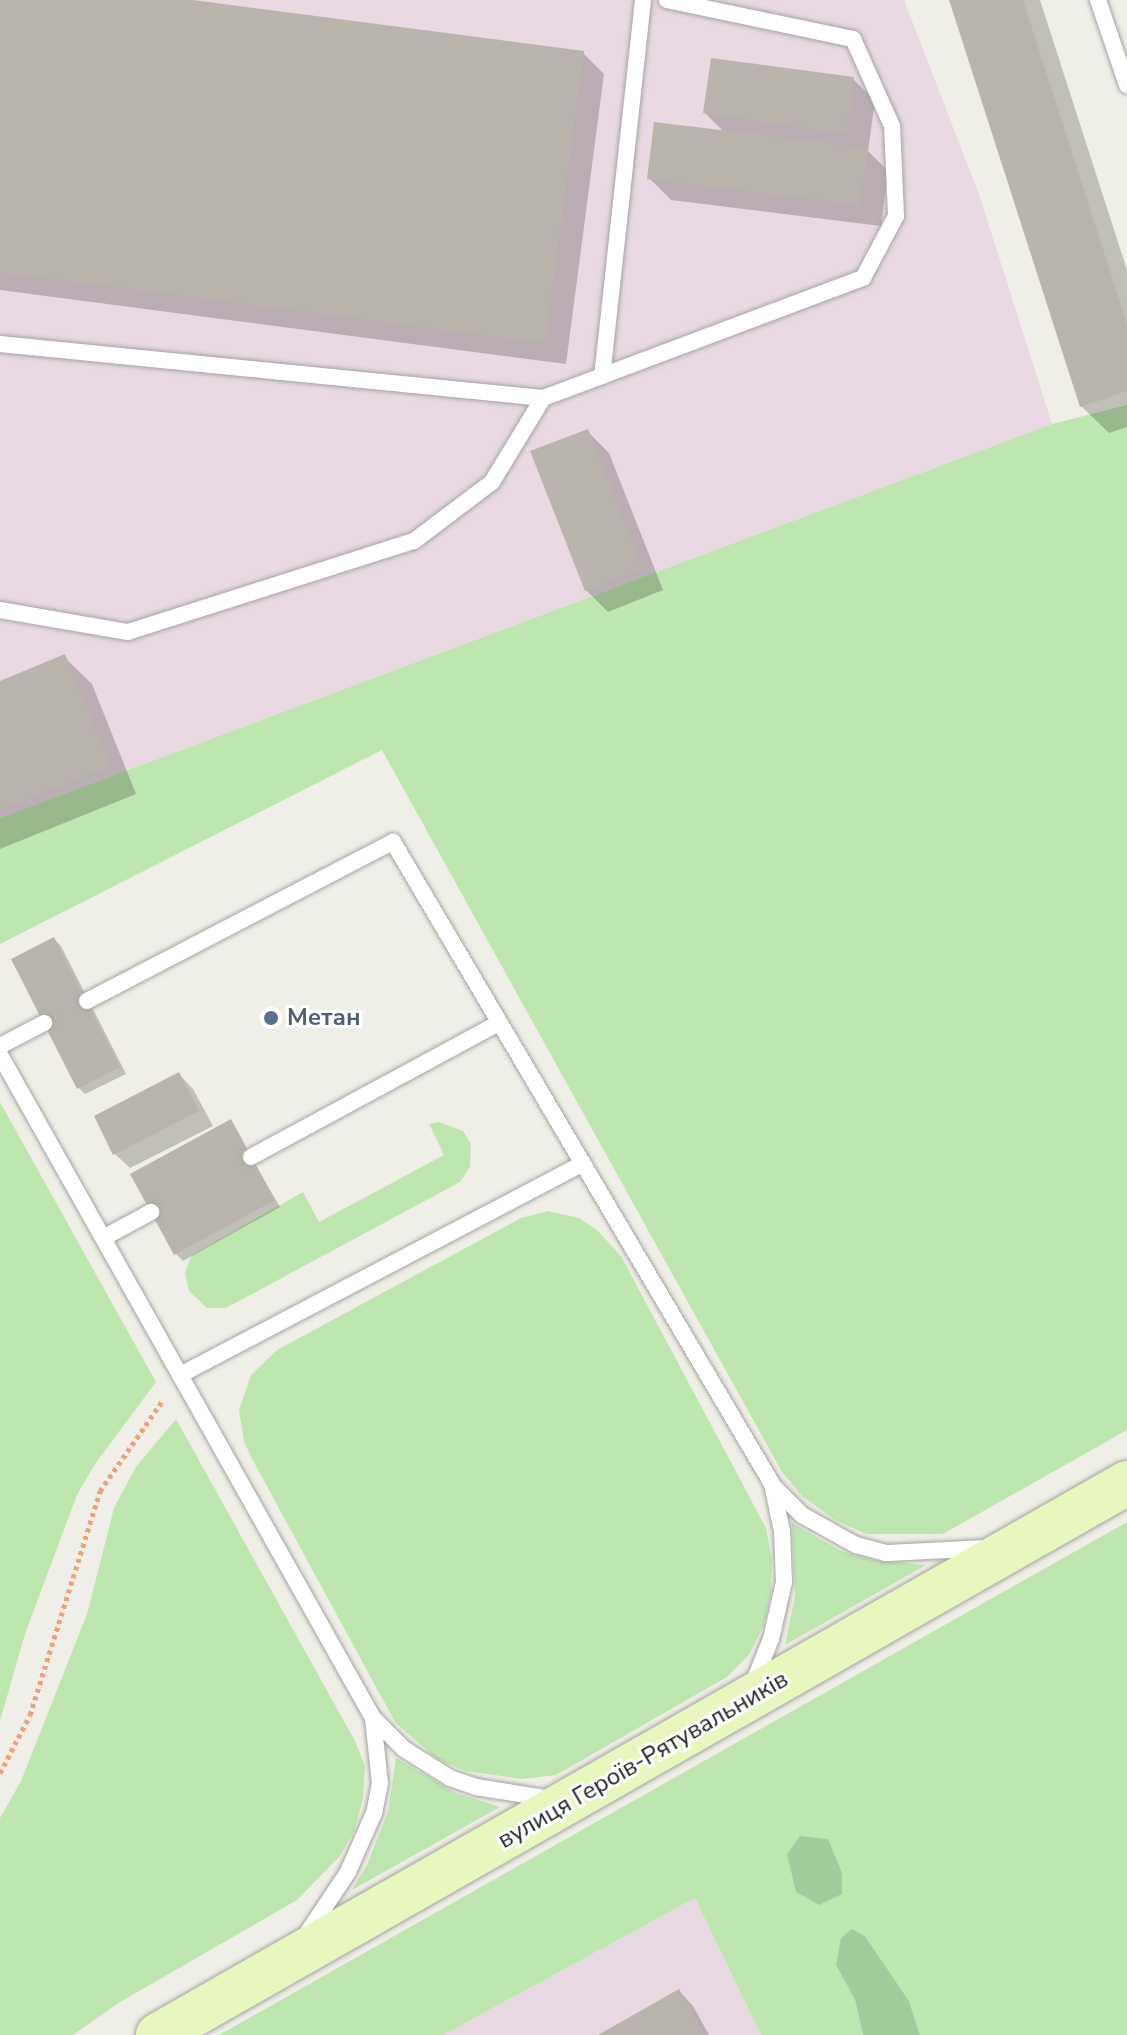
<!DOCTYPE html>
<html>
<head>
<meta charset="utf-8">
<style>
	body { margin:0 }
	#map { position:relative; width:1127px; height:2035px; overflow:hidden; background:#f0efe7; font-family:"Nunito Sans",sans-serif }
	div>[style] { position:absolute }
	.industrial>* { inset:0; background:#e9d9e2 }
	.grass>* { inset:0; background:#bee7b0 }
	.forest>* { inset:0; background:#a1cd9e }
	.shadow>* { inset:0; background:#0003 }
	.building>* { inset:0; background:#bab5ac }
	.path>* { height:5px; margin-top:-2.5px; transform-origin:0; background:repeating-linear-gradient(90deg,#f39f75 0 4px,transparent 0 8px) }
	.roads { filter:drop-shadow(0 0 2px #a4a4a4) drop-shadow(0 0 2px #a4a4a4) }
	.lane>* { height:16px; margin:-8px; padding:0 8px; transform-origin:8px; border-radius:8px; background:#fff }
	.secondary>* { height:44px; margin:-22px; padding:0 22px; transform-origin:22px; border-radius:22px; background:#e7f7be }
	.dots>* { width:22px; height:22px; translate:-50% -50%; box-sizing:border-box; border:4px solid #fff; border-radius:50% }
	span { translate:-50% -50%; white-space:nowrap; text-align:center; line-height:1.15; -webkit-text-stroke:6px #fff; paint-order:stroke }
	.service-label { font-size:24px; color:#4e5e75; font-weight:700 }
	.left { translate:0 -50%; text-align:left }
	.street-label { font-size:24px; color:#202020 }
</style>
</head>
<body>
<div id="map">
	<div class="industrial">
		<i style="clip-path:polygon(0 0,904px 0,980px 197px,1052px 424px,0 818px)"></i>
		<i style="clip-path:polygon(695px 1898px,761px 2035px,443px 2035px)"></i>
	</div>
	<div class="grass">
		<i style="clip-path:polygon(1127px 405px,1127px 1430px,943px 1534px,866px 1534px,835px 1520px,802px 1496px,782px 1472px,382px 750px,0 944px,0 818px,1052px 424px)"></i>
		<i style="clip-path:polygon(0 1102px,156px 1382px,95px 1464px,77px 1495px,25px 1634px,0 1721px)"></i>
		<i style="clip-path:polygon(439px 1122px,463px 1131px,471px 1144px,470px 1167px,460px 1182px,226px 1308px,207px 1308px,189px 1291px,185px 1273px,192px 1255px,303px 1192px,319px 1222px,444px 1155px,429px 1124px)"></i>
		<i style="clip-path:polygon(548px 1211px,579px 1218px,597px 1230px,621px 1256px,766px 1528px,772px 1561px,771px 1594px,764px 1624px,749px 1655px,727px 1677px,556px 1775px,522px 1779px,466px 1771px,437px 1759px,395px 1722px,251px 1457px,244px 1442px,239px 1410px,251px 1375px,277px 1350px,521px 1218px)"></i>
		<i style="clip-path:polygon(176px 1419px,355px 1741px,365px 1766px,363px 1798px,355px 1829px,340px 1856px,297px 1900px,120px 2002px,73px 2035px,0 2035px,0 1818px,21px 1781px,87px 1614px,114px 1508px,136px 1467px)"></i>
		<i style="clip-path:polygon(1127px 1522px,1127px 2035px,920px 2035px,909px 2001px,865px 1936px,836px 1965px,855px 2000px,863px 2035px,761px 2035px,695px 1898px,443px 2035px,219px 2035px)"></i>
		<i style="clip-path:polygon(792px 1523px,841px 1551px,873px 1560px,926px 1565px,785px 1645px,795px 1596px)"></i>
		<i style="clip-path:polygon(396px 1758px,456px 1793px,500px 1807px,352px 1890px,367px 1865px,388px 1812px)"></i>
	</div>
	<div class="forest">
		<i style="clip-path:polygon(800px 1836px,828px 1839px,842px 1873px,842px 1894px,819px 1905px,796px 1892px,787px 1854px)"></i>
		<i style="clip-path:polygon(852px 1929px,865px 1936px,909px 2001px,920px 2035px,863px 2035px,855px 2000px,836px 1965px,841px 1938px)"></i>
	</div>
	<div class="shadow">
		<i style="clip-path:polygon(0 0,177px 0,583px 53px,604px 74px,566px 364px,0 290px)"></i>
		<i style="clip-path:polygon(951px 0,1040px 0,1127px 270px,1127px 427px,1109px 433px,1081px 406px)"></i>
		<i style="clip-path:polygon(853px 79px,875px 101px,868px 151px,888px 171px,881px 226px,671px 200px,649px 178px,724px 132px,705px 113px)"></i>
		<i style="clip-path:polygon(587px 431px,609px 453px,663px 590px,608px 612px,586px 590px)"></i>
		<i style="clip-path:polygon(64px 657px,92px 684px,136px 794px,0 849px,0 683px)"></i>
		<i style="clip-path:polygon(54px 939px,61px 946px,126px 1074px,85px 1094px,78px 1087px)"></i>
		<i style="clip-path:polygon(179px 1074px,193px 1089px,213px 1126px,130px 1168px,115px 1154px)"></i>
		<i style="clip-path:polygon(230px 1122px,280px 1207px,183px 1261px,176px 1254px)"></i>
		<i style="clip-path:polygon(679px 1991px,693px 2006px,709px 2035px,602px 2035px)"></i>
	</div>
	<div class="building">
		<i style="clip-path:polygon(0 0,193px 0,584px 51px,545px 343px,0 272px)"></i>
		<i style="clip-path:polygon(949px 0,1023px 0,1127px 324px,1127px 391px,1080px 407px)"></i>
		<i style="clip-path:polygon(711px 58px,854px 77px,846px 134px,703px 113px)"></i>
		<i style="clip-path:polygon(654px 122px,868px 148px,860px 205px,647px 179px)"></i>
		<i style="clip-path:polygon(588px 429px,643px 569px,585px 591px,530px 451px)"></i>
		<i style="clip-path:polygon(65px 654px,110px 766px,0 810px,0 681px)"></i>
		<i style="clip-path:polygon(54px 937px,120px 1067px,77px 1089px,11px 959px)"></i>
		<i style="clip-path:polygon(179px 1072px,199px 1111px,113px 1155px,94px 1116px)"></i>
		<i style="clip-path:polygon(231px 1119px,275px 1200px,174px 1255px,130px 1174px)"></i>
		<i style="clip-path:polygon(679px 1989px,705px 2035px,598px 2035px)"></i>
	</div>
	<div class="path">
		<i style="left:0;top:1773px;width:65px;rotate:-62.7deg"></i>
		<i style="left:30px;top:1715px;width:235px;rotate:-72.6deg"></i>
		<i style="left:100px;top:1491px;width:111px;rotate:-55.3deg"></i>
	</div>
	<div class="roads">
		<div class="lane">
			<i style="left:643px;top:0;width:378px;rotate:96.2deg"></i>
			<i style="left:602px;top:376px;width:279px;rotate:-20.6deg"></i>
			<i style="left:863px;top:278px;width:70px;rotate:-62deg"></i>
			<i style="left:896px;top:216px;width:90px;rotate:-92.5deg"></i>
			<i style="left:892px;top:126px;width:95px;rotate:-114.1deg"></i>
			<i style="left:853px;top:39px;width:190px;rotate:-168.2deg"></i>
			<i style="left:1098px;top:0;width:90px;rotate:71.2deg"></i>
			<i style="left:0;top:344px;width:546px;rotate:5.68deg"></i>
			<i style="left:543px;top:398px;width:63px;rotate:-20.4deg"></i>
			<i style="left:0;top:610px;width:130px;rotate:9.8deg"></i>
			<i style="left:128px;top:632px;width:300px;rotate:-17.7deg"></i>
			<i style="left:414px;top:541px;width:98px;rotate:-37.1deg"></i>
			<i style="left:492px;top:482px;width:98px;rotate:-58.7deg"></i>
			<i style="left:87px;top:1001px;width:345px;rotate:-27.5deg"></i>
			<i style="left:393px;top:842px;width:746px;rotate:59.44deg"></i>
			<i style="left:772px;top:1484px;width:48px;rotate:78deg"></i>
			<i style="left:782px;top:1531px;width:51px;rotate:87.8deg"></i>
			<i style="left:784px;top:1582px;width:58px;rotate:102.8deg"></i>
			<i style="left:771px;top:1639px;width:51px;rotate:112deg"></i>
			<i style="left:0;top:1046px;width:50px;rotate:-27.6deg"></i>
			<i style="left:0;top:1055px;width:761px;rotate:60.64deg"></i>
			<i style="left:373px;top:1718px;width:65px;rotate:83.9deg"></i>
			<i style="left:380px;top:1783px;width:31px;rotate:101deg"></i>
			<i style="left:374px;top:1813px;width:64px;rotate:113.8deg"></i>
			<i style="left:348px;top:1872px;width:76px;rotate:123.7deg"></i>
			<i style="left:251px;top:1157px;width:282px;rotate:-28.4deg"></i>
			<i style="left:103px;top:1238px;width:55px;rotate:-28.4deg"></i>
			<i style="left:180px;top:1375px;width:455px;rotate:-27.7deg"></i>
			<i style="left:773px;top:1486px;width:41px;rotate:45deg"></i>
			<i style="left:802px;top:1515px;width:62px;rotate:29.1deg"></i>
			<i style="left:856px;top:1545px;width:31px;rotate:15deg"></i>
			<i style="left:886px;top:1553px;width:98px;rotate:-2.9deg"></i>
			<i style="left:373px;top:1718px;width:44px;rotate:45deg"></i>
			<i style="left:404px;top:1749px;width:54px;rotate:32.2deg"></i>
			<i style="left:450px;top:1778px;width:28px;rotate:19deg"></i>
			<i style="left:476px;top:1787px;width:77px;rotate:9deg"></i>
		</div>
		<div class="secondary">
			<i style="left:158px;top:2035px;width:1115px;rotate:-29.67deg"></i>
		</div>
	</div>
	<div class="dots">
		<i style="left:271px;top:1018px;background:#5c6f8a"></i>
	</div>
	<div class="service-label">
		<span class="left" style="left:287px;top:1018px">Метан</span>
	</div>
	<div class="street-label">
		<span style="left:643px;top:1760px;rotate:-30deg">вулиця Героїв-Рятувальників</span>
	</div>
</div>
</body>
</html>
